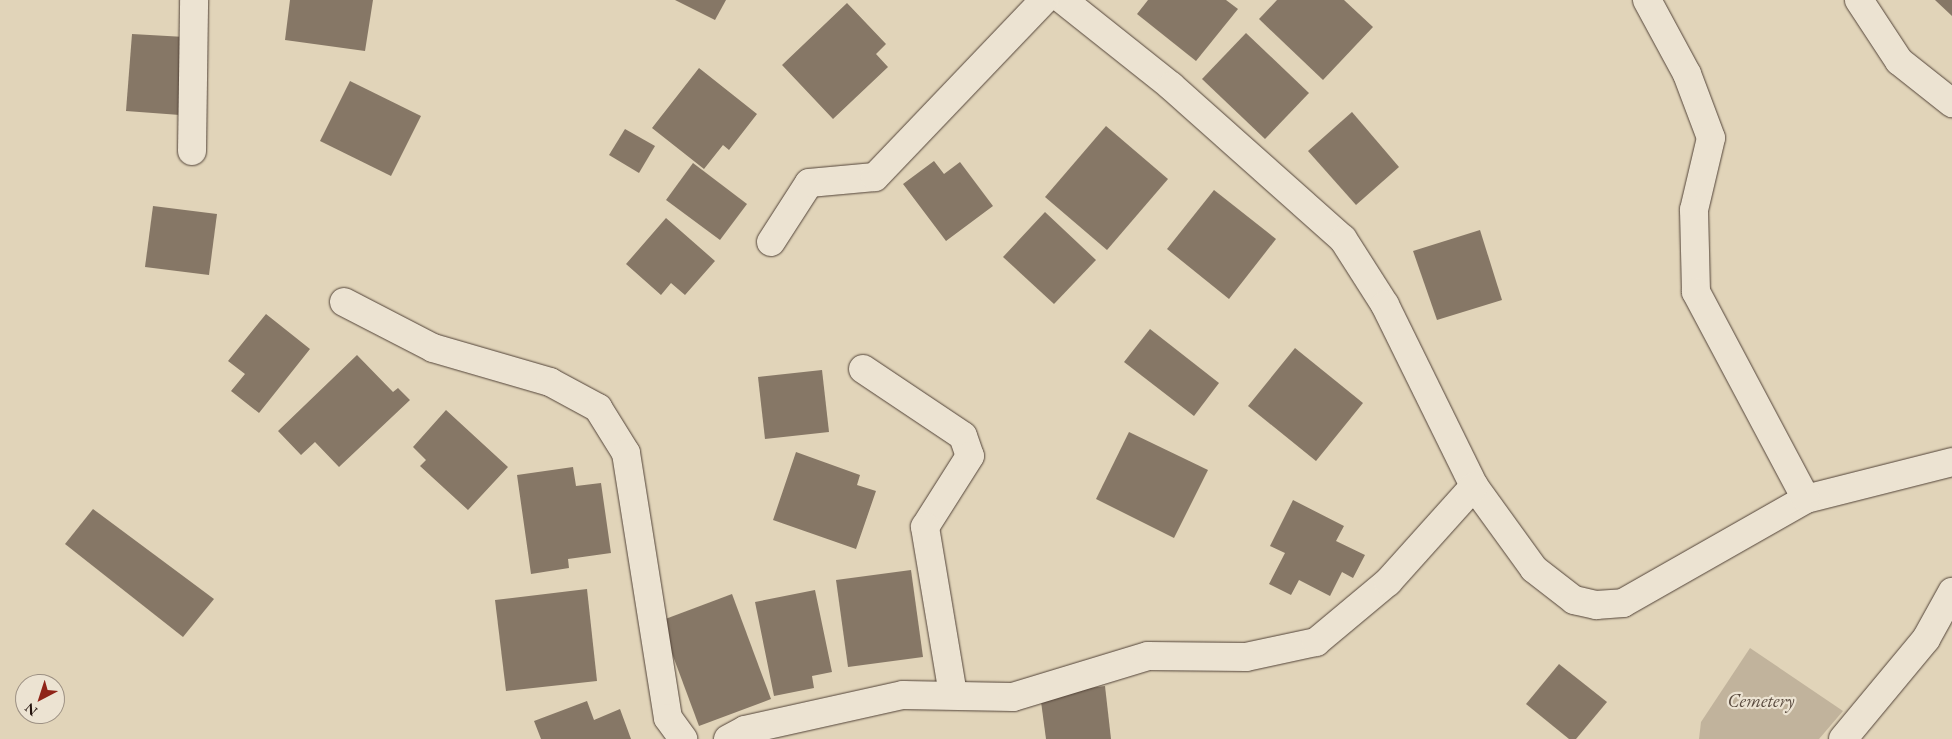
<!DOCTYPE html>
<html>
<head>
<meta charset="utf-8">
<style>
	body { margin:0 }
	#map { position:relative; width:1952px; height:739px; overflow:hidden; background:#e1d4b9; font-family:"EB Garamond",serif }
	div>[style] { position:absolute }
	.green>* { inset:0; background:#c1b39c }
	.building>* { inset:0; background:#867766 }
	.roads { filter:drop-shadow(0 0 1px #524338) drop-shadow(0 0 1px #524338) }
	.minor>* { height:28px; margin:-14px; padding:0 14px; transform-origin:14px; border-radius:14px; background:#ece3d2 }
	span { translate:-50% -50%; white-space:nowrap; text-align:center; line-height:1.15; -webkit-text-stroke:4.5px #ece3d2; paint-order:stroke }
	.park-label { font-size:19px; color:#5a4b3f; font-style:italic }
	.north { position:absolute; left:15px; top:674px; width:50px; height:50px; box-sizing:border-box; background:#ece3d2; border:1px solid #9c9083; border-radius:50%; rotate:220deg; font-size:14px; font-weight:700; line-height:20px; text-align:center; color:#23130d }
	.north::after { content:''; display:block; margin:auto; width:18px; height:22px; background:#8f2418; clip-path:polygon(50% 0,100% 100%,50% 72%,0 100%) }
</style>
</head>
<body>
<div id="map">
	<div class="green">
		<i style="clip-path:polygon(1750px 648px,1843px 711px,1819px 739px,1699px 739px,1701px 722px)"></i>
	</div>
	<div class="building">
		<i style="clip-path:polygon(290px 0,373px 0,365px 51px,285px 40px)"></i>
		<i style="clip-path:polygon(675px 0,726px 0,715px 20px)"></i>
		<i style="clip-path:polygon(1148px 0,1226px 0,1238px 9px,1196px 61px,1137px 14px)"></i>
		<i style="clip-path:polygon(1277px 0,1344px 0,1373px 27px,1323px 80px,1259px 19px)"></i>
		<i style="clip-path:polygon(1935px 0,1952px 0,1952px 16px)"></i>
		<i style="clip-path:polygon(847px 3px,886px 44px,876px 54px,888px 67px,833px 119px,782px 65px)"></i>
		<i style="clip-path:polygon(1246px 33px,1309px 93px,1265px 139px,1202px 79px)"></i>
		<i style="clip-path:polygon(132px 34px,185px 37px,180px 115px,126px 111px)"></i>
		<i style="clip-path:polygon(699px 68px,757px 114px,729px 150px,723px 145px,704px 169px,652px 128px)"></i>
		<i style="clip-path:polygon(350px 81px,421px 116px,391px 176px,320px 141px)"></i>
		<i style="clip-path:polygon(1352px 112px,1399px 167px,1356px 205px,1308px 151px)"></i>
		<i style="clip-path:polygon(1106px 126px,1168px 179px,1107px 250px,1045px 197px)"></i>
		<i style="clip-path:polygon(625px 129px,655px 146px,639px 173px,609px 155px)"></i>
		<i style="clip-path:polygon(934px 161px,944px 174px,960px 162px,993px 206px,946px 241px,903px 184px)"></i>
		<i style="clip-path:polygon(693px 163px,747px 204px,720px 240px,666px 200px)"></i>
		<i style="clip-path:polygon(1214px 190px,1276px 239px,1229px 299px,1167px 249px)"></i>
		<i style="clip-path:polygon(153px 206px,217px 214px,209px 275px,145px 267px)"></i>
		<i style="clip-path:polygon(1045px 212px,1096px 260px,1054px 304px,1003px 257px)"></i>
		<i style="clip-path:polygon(666px 218px,715px 261px,685px 295px,671px 283px,661px 295px,626px 264px)"></i>
		<i style="clip-path:polygon(1480px 230px,1502px 300px,1437px 320px,1413px 251px)"></i>
		<i style="clip-path:polygon(266px 314px,310px 349px,259px 413px,231px 391px,245px 374px,228px 361px)"></i>
		<i style="clip-path:polygon(1150px 329px,1219px 383px,1194px 416px,1124px 362px)"></i>
		<i style="clip-path:polygon(1295px 348px,1363px 403px,1316px 461px,1248px 406px)"></i>
		<i style="clip-path:polygon(357px 355px,393px 392px,398px 388px,410px 400px,339px 467px,315px 442px,301px 455px,278px 431px)"></i>
		<i style="clip-path:polygon(822px 370px,829px 432px,765px 439px,758px 377px)"></i>
		<i style="clip-path:polygon(446px 410px,508px 467px,468px 510px,420px 466px,426px 460px,413px 447px)"></i>
		<i style="clip-path:polygon(1129px 432px,1208px 470px,1174px 538px,1096px 499px)"></i>
		<i style="clip-path:polygon(796px 452px,860px 475px,857px 485px,876px 491px,856px 549px,773px 520px)"></i>
		<i style="clip-path:polygon(573px 467px,576px 486px,601px 483px,611px 553px,568px 559px,569px 568px,531px 574px,517px 475px)"></i>
		<i style="clip-path:polygon(1293px 500px,1344px 526px,1336px 541px,1365px 555px,1353px 578px,1342px 572px,1330px 596px,1299px 580px,1291px 595px,1269px 584px,1285px 553px,1270px 546px)"></i>
		<i style="clip-path:polygon(93px 509px,214px 599px,183px 637px,65px 544px)"></i>
		<i style="clip-path:polygon(911px 570px,923px 657px,848px 667px,836px 580px)"></i>
		<i style="clip-path:polygon(587px 589px,597px 681px,506px 691px,495px 600px)"></i>
		<i style="clip-path:polygon(815px 590px,832px 672px,812px 676px,814px 688px,774px 696px,755px 602px)"></i>
		<i style="clip-path:polygon(732px 594px,771px 699px,699px 726px,660px 621px)"></i>
		<i style="clip-path:polygon(1559px 664px,1607px 702px,1576px 739px,1569px 739px,1526px 704px)"></i>
		<i style="clip-path:polygon(1105px 686px,1111px 739px,1046px 739px,1040px 694px)"></i>
		<i style="clip-path:polygon(587px 701px,594px 720px,620px 709px,631px 739px,541px 739px,534px 721px)"></i>
	</div>
	<div class="roads">
		<div class="minor">
			<i style="left:1063px;top:0;width:138px;rotate:38.5deg"></i>
			<i style="left:1171px;top:86px;width:230px;rotate:41.7deg"></i>
			<i style="left:1343px;top:239px;width:78px;rotate:57.5deg"></i>
			<i style="left:1385px;top:305px;width:202px;rotate:63.8deg"></i>
			<i style="left:1474px;top:486px;width:102px;rotate:54.1deg"></i>
			<i style="left:1534px;top:569px;width:51px;rotate:37.8deg"></i>
			<i style="left:1574px;top:600px;width:23px;rotate:13deg"></i>
			<i style="left:1596px;top:605px;width:27px;rotate:-4deg"></i>
			<i style="left:1623px;top:603px;width:210px;rotate:-29.6deg"></i>
			<i style="left:1806px;top:499px;width:151px;rotate:-14.2deg"></i>
			<i style="left:1647px;top:0;width:84px;rotate:61.6deg"></i>
			<i style="left:1687px;top:74px;width:68px;rotate:69.4deg"></i>
			<i style="left:1711px;top:138px;width:74px;rotate:103.3deg"></i>
			<i style="left:1694px;top:210px;width:82px;rotate:88.6deg"></i>
			<i style="left:1696px;top:292px;width:234px;rotate:62deg"></i>
			<i style="left:1859px;top:0;width:73px;rotate:56.7deg"></i>
			<i style="left:1899px;top:61px;width:68px;rotate:38.4deg"></i>
			<i style="left:192px;top:151px;width:151px;rotate:-89.2deg"></i>
			<i style="left:771px;top:242px;width:70px;rotate:-57.2deg"></i>
			<i style="left:809px;top:183px;width:66px;rotate:-5.2deg"></i>
			<i style="left:875px;top:177px;width:245px;rotate:-46.3deg"></i>
			<i style="left:344px;top:302px;width:100px;rotate:27.3deg"></i>
			<i style="left:433px;top:348px;width:122px;rotate:16.2deg"></i>
			<i style="left:550px;top:382px;width:55px;rotate:28.4deg"></i>
			<i style="left:598px;top:408px;width:53px;rotate:58.1deg"></i>
			<i style="left:626px;top:453px;width:268px;rotate:81deg"></i>
			<i style="left:668px;top:718px;width:26px;rotate:54deg"></i>
			<i style="left:863px;top:369px;width:120px;rotate:33.8deg"></i>
			<i style="left:963px;top:436px;width:21px;rotate:71deg"></i>
			<i style="left:970px;top:456px;width:84px;rotate:122.4deg"></i>
			<i style="left:925px;top:527px;width:170px;rotate:80.5deg"></i>
			<i style="left:728px;top:739px;width:19px;rotate:-28deg"></i>
			<i style="left:745px;top:730px;width:162px;rotate:-12.5deg"></i>
			<i style="left:903px;top:695px;width:110px;rotate:1deg"></i>
			<i style="left:1013px;top:697px;width:141px;rotate:-16.9deg"></i>
			<i style="left:1148px;top:656px;width:98px;rotate:0.6deg"></i>
			<i style="left:1246px;top:657px;width:72px;rotate:-12.1deg"></i>
			<i style="left:1316px;top:642px;width:94px;rotate:-39.8deg"></i>
			<i style="left:1388px;top:582px;width:129px;rotate:-48.1deg"></i>
			<i style="left:1843px;top:739px;width:130px;rotate:-50.3deg"></i>
			<i style="left:1926px;top:639px;width:54px;rotate:-61deg"></i>
		</div>
	</div>
	<div class="park-label">
		<span style="left:1761px;top:701px">Cemetery</span>
	</div>
	<div class="north">N</div>
</div>
</body>
</html>
